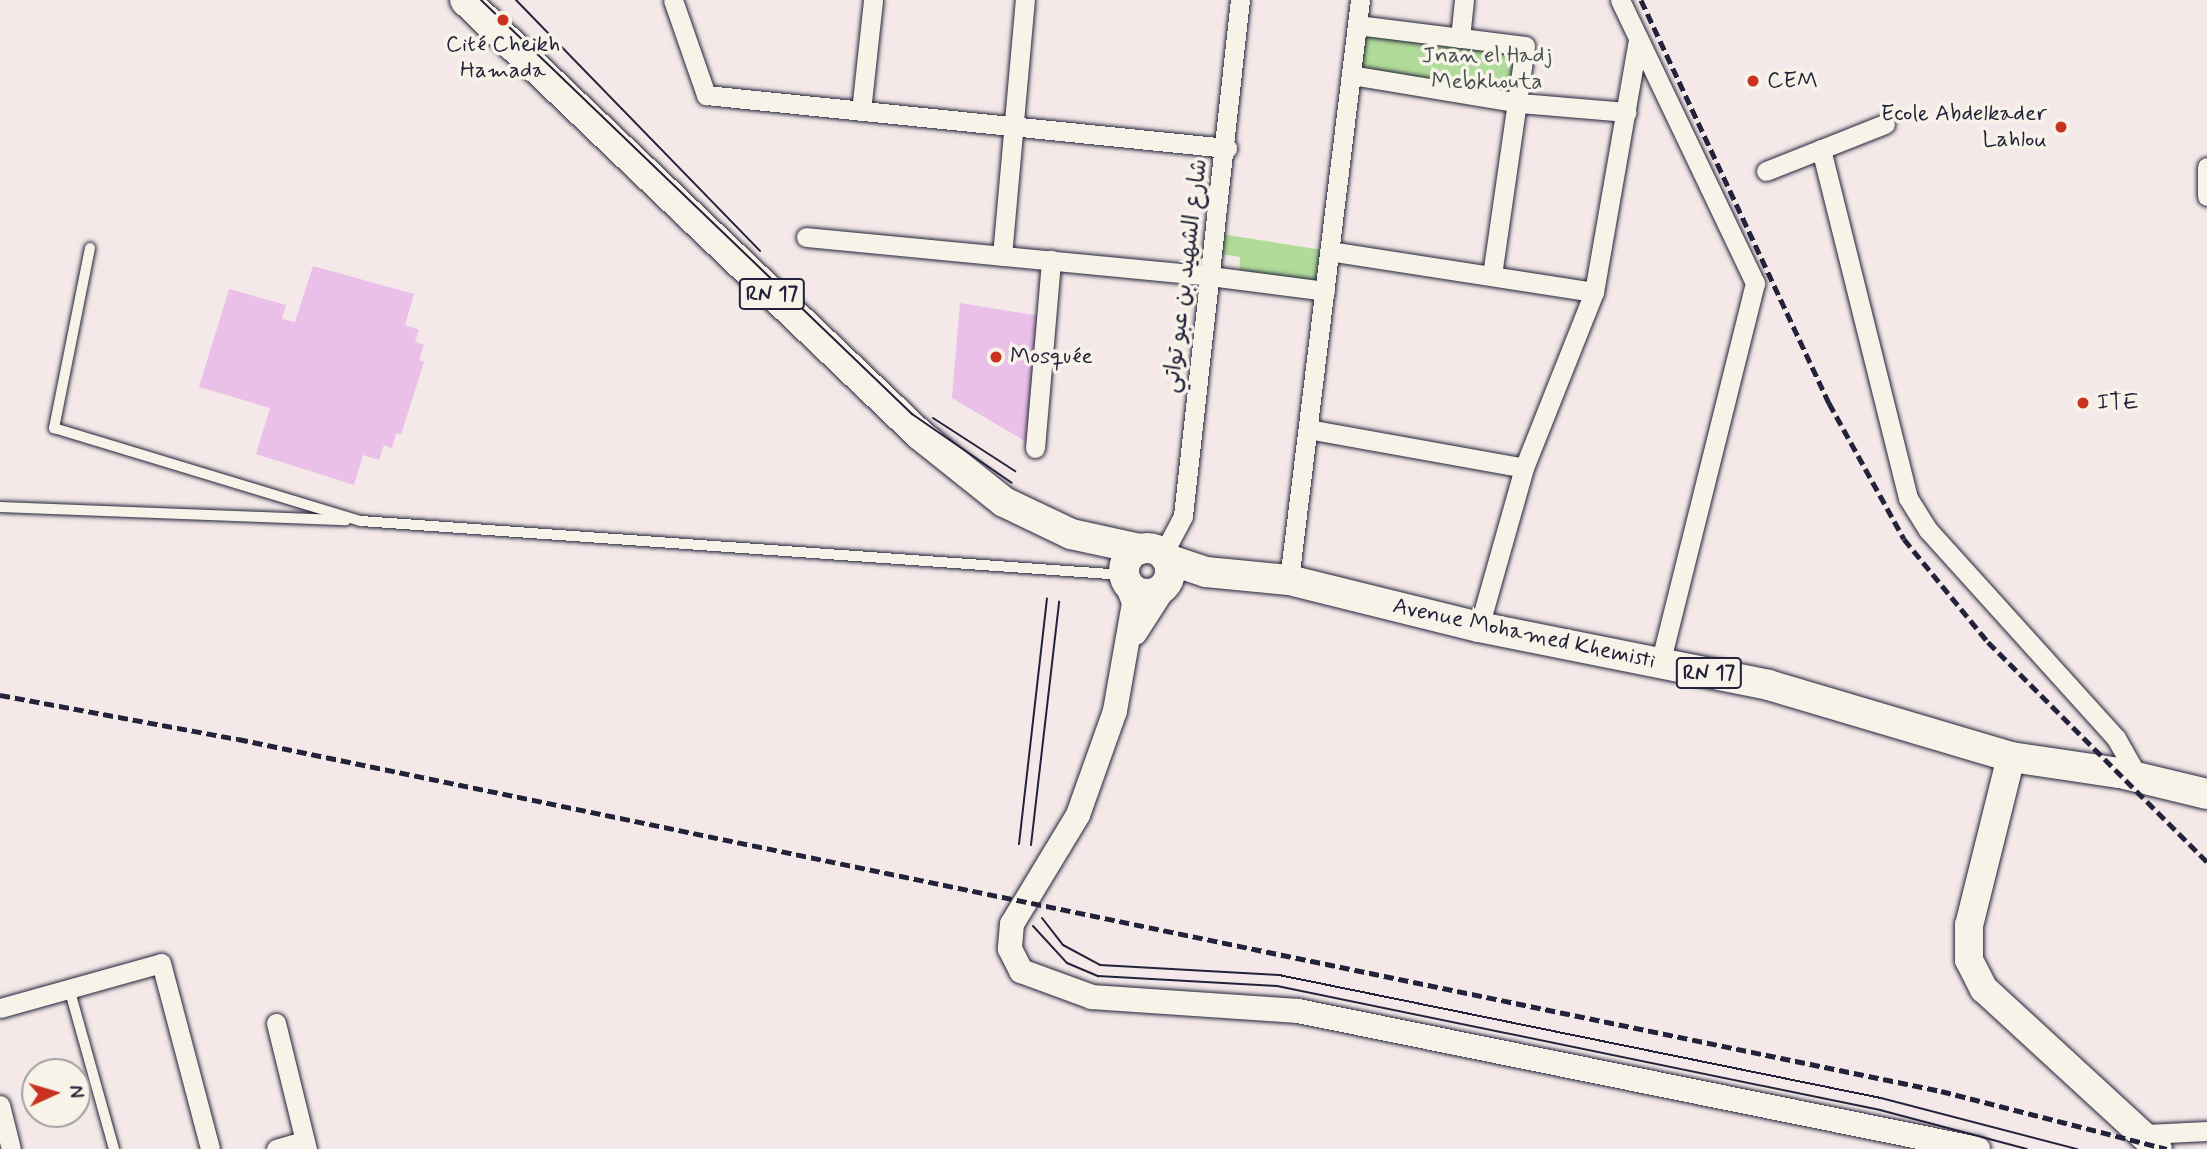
<!DOCTYPE html>
<html>
<head>
<meta charset="utf-8">
<style>
	body { margin:0 }
	#map { position:relative; width:2207px; height:1149px; overflow:hidden; background:#f4e9e8; font-family:Mynerve,"Playpen Sans Arabic",sans-serif }
	div>[style] { position:absolute }
	.green>* { inset:0; background:#b1db99 }
	.building>* { inset:0; background:#eac0e8 }
	.roads { filter:drop-shadow(0 0 2px #22223b) drop-shadow(0 0 2px #22223b) }
	.service>* { height:10px; margin:-5px; padding:0 5px; transform-origin:5px; border-radius:5px; background:#f7f3e8 }
	.minor>* { height:19px; margin:-9.5px; padding:0 9.5px; transform-origin:9.5px; border-radius:9.5px; background:#f7f3e8 }
	.tertiary>* { height:24px; margin:-12px; padding:0 12px; transform-origin:12px; border-radius:12px; background:#f7f3e8 }
	.secondary>* { height:28px; margin:-14px; padding:0 14px; transform-origin:14px; border-radius:14px; background:#f7f3e8 }
	.primary>* { height:30px; margin:-15px; padding:0 15px; transform-origin:15px; border-radius:15px; background:#f7f3e8 }
	.primary>.ring { margin:-15px; padding:0; box-sizing:content-box; background:none; border:30px solid #f7f3e8; border-radius:50% }
	.tram>* { height:2px; margin:-1px; padding:0 1px; transform-origin:1px; border-radius:1px; background:#22223b }
	.rail>* { height:5px; margin-top:-2.5px; transform-origin:0; background:repeating-linear-gradient(90deg,#22223b 0 10px,transparent 0 15px) }
	.dots>* { width:19px; height:19px; translate:-50% -50%; box-sizing:border-box; border:4px solid #f7f3e8; border-radius:50% }
	span { translate:-50% -50%; white-space:nowrap; text-align:center; line-height:1.15; -webkit-text-stroke:7px #f7f3e8; paint-order:stroke }
	.shield-label span { padding:2px 5px; background:#f7f3e8; border:2px solid; border-radius:5px; -webkit-text-stroke-width:0 }
	.shield-label { font-size:21px; color:#22223b; font-weight:700 }
	.poi-label { font-size:23px; color:#22223b }
	.left { translate:0 -50%; text-align:left }
	.right { translate:-100% -50%; text-align:right }
	.park-label { font-size:23px; color:#465052 }
	.street-label { font-size:23px; color:#22223b }
	.north { position:absolute; left:21px; top:1058px; width:70px; height:70px; box-sizing:border-box; background:#f7f3e8; border:2px solid #a29fa3; border-radius:50%; rotate:86deg; font-size:19px; font-weight:700; line-height:28px; text-align:center; color:#22223b }
	.north::after { content:''; display:block; margin:auto; width:24px; height:32px; background:#c8321e; clip-path:polygon(50% 0,100% 100%,50% 72%,0 100%) }
</style>
</head>
<body>
<div id="map">
	<div class="green">
		<i style="clip-path:polygon(1357px 25px,1525px 46px,1520px 103px,1351px 75px)"></i>
		<i style="clip-path:polygon(1215px 233px,1329px 251px,1325px 291px,1239px 280px,1240px 257px,1213px 253px)"></i>
	</div>
	<div class="building">
		<i style="clip-path:polygon(313px 266px,414px 294px,405px 325px,419px 330px,415px 342px,424px 345px,419px 360px,424px 362px,401px 435px,396px 433px,392px 448px,384px 445px,379px 460px,363px 455px,354px 485px,256px 454px,270px 408px,199px 387px,229px 289px,286px 305px,282px 319px,295px 322px)"></i>
		<i style="clip-path:polygon(960px 303px,1040px 316px,1030px 444px,952px 398px)"></i>
	</div>
	<div class="roads">
		<div class="service">
			<i style="left:90px;top:248px;width:184px;rotate:101.3deg"></i>
			<i style="left:54px;top:428px;width:321px;rotate:16.9deg"></i>
			<i style="left:361px;top:521px;width:765px;rotate:4.05deg"></i>
			<i style="left:0;top:507px;width:346px;rotate:2.2deg"></i>
			<i style="left:69px;top:988px;width:167px;rotate:74.4deg"></i>
		</div>
		<div class="minor">
			<i style="left:673px;top:0;width:101px;rotate:70.8deg"></i>
			<i style="left:706px;top:95px;width:524px;rotate:5.81deg"></i>
			<i style="left:1620px;top:0;width:314px;rotate:64.5deg"></i>
			<i style="left:1755px;top:283px;width:393px;rotate:104deg"></i>
			<i style="left:1357px;top:25px;width:169px;rotate:7.1deg"></i>
			<i style="left:1525px;top:46px;width:231px;rotate:98.2deg"></i>
			<i style="left:1460px;top:38px;width:38px;rotate:-84deg"></i>
			<i style="left:1351px;top:75px;width:171px;rotate:9.4deg"></i>
			<i style="left:1520px;top:103px;width:107px;rotate:4.8deg"></i>
			<i style="left:861px;top:111px;width:112px;rotate:-83.8deg"></i>
			<i style="left:1821px;top:149px;width:360px;rotate:76deg"></i>
			<i style="left:1908px;top:498px;width:38px;rotate:58deg"></i>
			<i style="left:1928px;top:530px;width:280px;rotate:47.9deg"></i>
			<i style="left:2116px;top:738px;width:45px;rotate:60.6deg"></i>
			<i style="left:2207px;top:167px;width:29px;rotate:90deg"></i>
			<i style="left:1766px;top:171px;width:128px;rotate:-21.6deg"></i>
			<i style="left:806px;top:237px;width:406px;rotate:5.5deg"></i>
			<i style="left:1210px;top:276px;width:116px;rotate:7.4deg"></i>
			<i style="left:1329px;top:251px;width:268px;rotate:8.8deg"></i>
			<i style="left:1002px;top:256px;width:257px;rotate:-84.9deg"></i>
			<i style="left:1308px;top:429px;width:219px;rotate:10.2deg"></i>
			<i style="left:1035px;top:448px;width:189px;rotate:-85.1deg"></i>
			<i style="left:1163px;top:554px;width:43px;rotate:-62.2deg"></i>
			<i style="left:1183px;top:516px;width:519px;rotate:-83.7deg"></i>
			<i style="left:1289px;top:580px;width:584px;rotate:-83.02deg"></i>
			<i style="left:1479px;top:627px;width:165px;rotate:-74.2deg"></i>
			<i style="left:1524px;top:468px;width:189px;rotate:-68.3deg"></i>
			<i style="left:1594px;top:292px;width:257px;rotate:-80.1deg"></i>
			<i style="left:0;top:1008px;width:167px;rotate:-15.6deg"></i>
			<i style="left:161px;top:963px;width:192px;rotate:75.2deg"></i>
			<i style="left:276px;top:1023px;width:130px;rotate:76.2deg"></i>
			<i style="left:0;top:1105px;width:45px;rotate:76deg"></i>
			<i style="left:2146px;top:1134px;width:61px;rotate:-2.8deg"></i>
			<i style="left:276px;top:1149px;width:29px;rotate:-16deg"></i>
		</div>
		<div class="tertiary">
			<i style="left:1126px;top:582px;width:22px;rotate:69deg"></i>
			<i style="left:1134px;top:603px;width:110px;rotate:100deg"></i>
			<i style="left:1115px;top:711px;width:110px;rotate:109.6deg"></i>
			<i style="left:1078px;top:815px;width:127px;rotate:121.2deg"></i>
			<i style="left:1012px;top:924px;width:25px;rotate:95deg"></i>
			<i style="left:1010px;top:949px;width:25px;rotate:63deg"></i>
			<i style="left:1021px;top:971px;width:76px;rotate:20.1deg"></i>
			<i style="left:1092px;top:997px;width:206px;rotate:3.9deg"></i>
			<i style="left:1298px;top:1011px;width:694px;rotate:11.47deg"></i>
			<i style="left:1135px;top:633px;width:54px;rotate:-57.2deg"></i>
		</div>
		<div class="secondary">
			<i style="left:2011px;top:757px;width:173px;rotate:104deg"></i>
			<i style="left:1969px;top:925px;width:35px;rotate:90deg"></i>
			<i style="left:1969px;top:960px;width:33px;rotate:63deg"></i>
			<i style="left:1984px;top:989px;width:236px;rotate:42.6deg"></i>
		</div>
		<div class="primary">
			<i style="left:465px;top:0;width:629px;rotate:43.71deg"></i>
			<i style="left:920px;top:435px;width:107px;rotate:38.6deg"></i>
			<i style="left:1004px;top:502px;width:74px;rotate:25.5deg"></i>
			<i style="left:1071px;top:534px;width:71px;rotate:12.3deg"></i>
			<i class="ring" style="left:1124px;top:548px;width:16px;height:16px"></i>
			<i style="left:1167px;top:559px;width:41px;rotate:18.4deg"></i>
			<i style="left:1206px;top:572px;width:83px;rotate:5.5deg"></i>
			<i style="left:1289px;top:580px;width:196px;rotate:13.9deg"></i>
			<i style="left:1479px;top:627px;width:295px;rotate:11.3deg"></i>
			<i style="left:1768px;top:685px;width:253px;rotate:16.5deg"></i>
			<i style="left:2011px;top:757px;width:110px;rotate:8.4deg"></i>
			<i style="left:2120px;top:773px;width:89px;rotate:13.6deg"></i>
		</div>
	</div>
	<div class="tram">
		<i style="left:481px;top:0;width:598px;rotate:43.85deg"></i>
		<i style="left:912px;top:414px;width:121px;rotate:34.6deg"></i>
		<i style="left:516px;top:0;width:350px;rotate:45.8deg"></i>
		<i style="left:933px;top:418px;width:98px;rotate:32.9deg"></i>
		<i style="left:1019px;top:844px;width:247px;rotate:-83.5deg"></i>
		<i style="left:1031px;top:845px;width:245px;rotate:-83.4deg"></i>
		<i style="left:1042px;top:918px;width:34px;rotate:52deg"></i>
		<i style="left:1063px;top:945px;width:42px;rotate:28.4deg"></i>
		<i style="left:1100px;top:965px;width:179px;rotate:3.2deg"></i>
		<i style="left:1279px;top:975px;width:614px;rotate:11.55deg"></i>
		<i style="left:1881px;top:1098px;width:203px;rotate:14.6deg"></i>
		<i style="left:1033px;top:926px;width:50px;rotate:47.4deg"></i>
		<i style="left:1067px;top:963px;width:34px;rotate:23deg"></i>
		<i style="left:1098px;top:976px;width:179px;rotate:3.2deg"></i>
		<i style="left:1277px;top:986px;width:616px;rotate:11.62deg"></i>
		<i style="left:1880px;top:1110px;width:152px;rotate:14.9deg"></i>
	</div>
	<div class="rail">
		<i style="left:1641px;top:0;width:445px;rotate:65deg"></i>
		<i style="left:1829px;top:403px;width:155px;rotate:61.1deg"></i>
		<i style="left:1904px;top:539px;width:133px;rotate:50.8deg"></i>
		<i style="left:1988px;top:642px;width:310px;rotate:45.1deg"></i>
		<i style="left:0;top:695px;width:242px;rotate:10.5deg"></i>
		<i style="left:238px;top:739px;width:1739px;rotate:11.68deg"></i>
		<i style="left:1941px;top:1091px;width:233px;rotate:14.4deg"></i>
	</div>
	<div class="dots">
		<i style="left:503px;top:20px;background:#c8321e"></i>
		<i style="left:1753px;top:81px;background:#c8321e"></i>
		<i style="left:2061px;top:127px;background:#c8321e"></i>
		<i style="left:996px;top:357px;background:#c8321e"></i>
		<i style="left:2083px;top:403px;background:#c8321e"></i>
	</div>
	<div class="shield-label">
		<span style="left:772px;top:294px">RN 17</span>
		<span style="left:1709px;top:673px">RN 17</span>
	</div>
	<div class="poi-label">
		<span style="left:503px;top:58px">Cité Cheikh<br>Hamada</span>
		<span class="left" style="left:1767px;top:81px">CEM</span>
		<span class="right" style="left:2047px;top:127px">Ecole Abdelkader<br>Lahlou</span>
		<span class="left" style="left:1010px;top:357px">Mosquée</span>
		<span class="left" style="left:2097px;top:403px">ITE</span>
	</div>
	<div class="park-label">
		<span style="left:1487px;top:69px">Jnan el Hadj<br>Mebkhouta</span>
	</div>
	<div class="street-label">
		<span style="left:1186px;top:276px;rotate:-83deg">شارع الشهيد بن عبو تواتي</span>
		<span style="left:1524px;top:634px;rotate:12deg">Avenue Mohamed Khemisti</span>
	</div>
	<div class="north">N</div>
</div>
</body>
</html>
